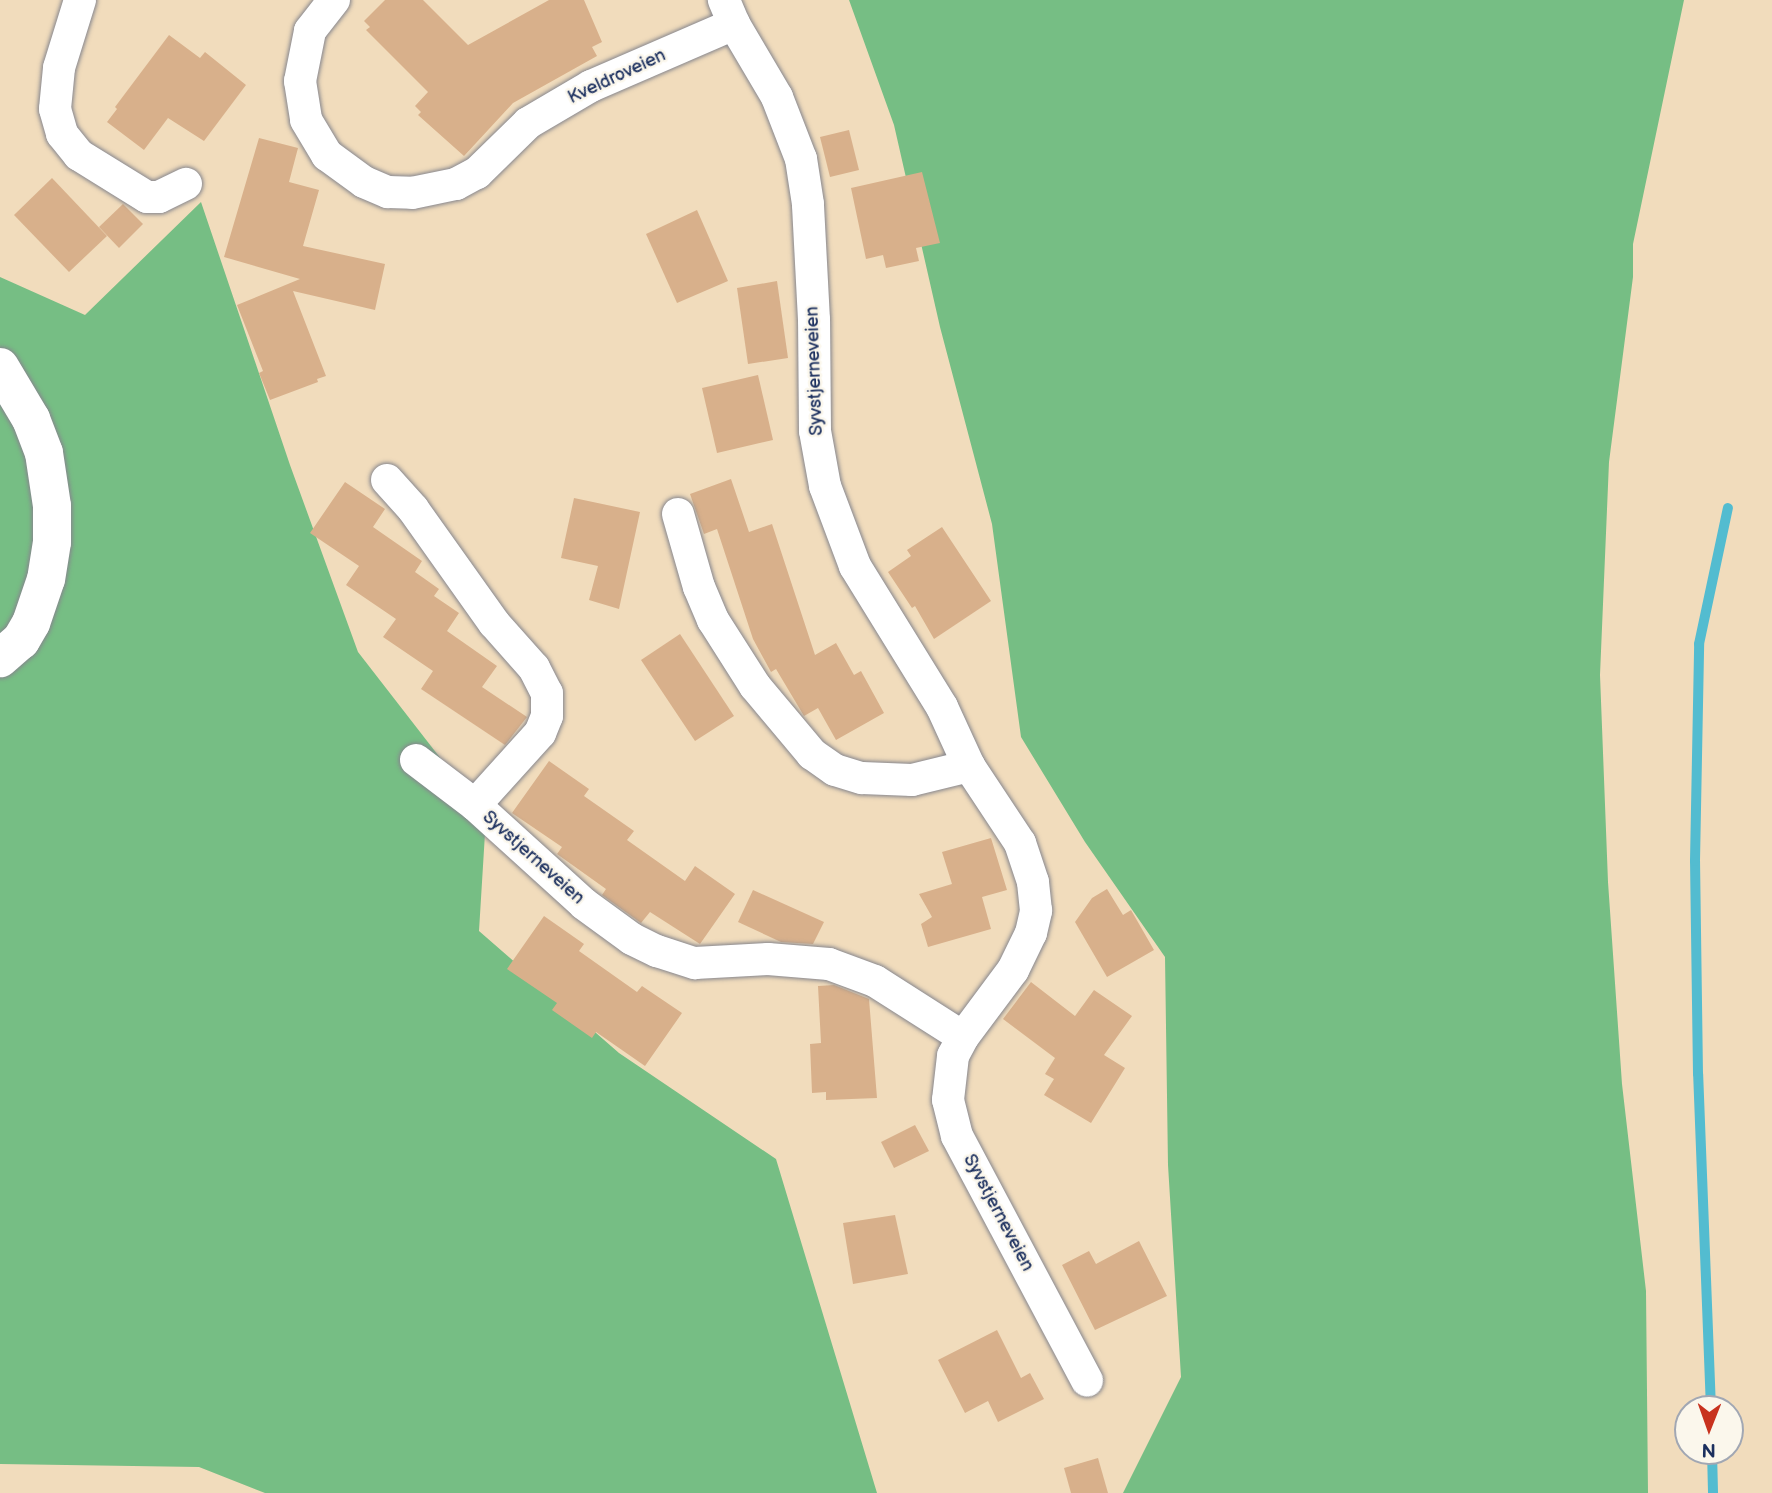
<!DOCTYPE html>
<html>
<head>
<meta charset="utf-8">
<style>
	body { margin:0 }
	#map { position:relative; width:1772px; height:1493px; overflow:hidden; background:#f1dcbc; font-family:"Balsamiq Sans",sans-serif }
	div>[style] { position:absolute }
	.forest>* { inset:0; background:#76be84 }
	.stream>* { height:10px; margin:-5px; padding:0 5px; transform-origin:5px; border-radius:5px; background:#53bcd0 }
	.building>* { inset:0; background:#d8b08b }
	.roads { filter:drop-shadow(0 0 2px #86868d) drop-shadow(0 0 2px #86868d) }
	.street>* { height:32px; margin:-16px; padding:0 16px; transform-origin:16px; border-radius:16px; background:#fff }
	.secondary>* { height:38px; margin:-19px; padding:0 19px; transform-origin:19px; border-radius:19px; background:#fff }
	span { translate:-50% -50%; white-space:nowrap; text-align:center; line-height:1.15; -webkit-text-stroke:5px #fbf7ec; paint-order:stroke }
	.street-label { font-size:18px; color:#1b2f5e }
	.north { position:absolute; left:1674px; top:1395px; width:70px; height:70px; box-sizing:border-box; background:#fbf7ec; border:2px solid #a1a7b3; border-radius:50%; rotate:181deg; font-size:19px; font-weight:700; line-height:28px; text-align:center; color:#1b2f5e }
	.north::after { content:''; display:block; margin:auto; width:24px; height:32px; background:#c8321e; clip-path:polygon(50% 0,100% 100%,50% 72%,0 100%) }
</style>
</head>
<body>
<div id="map">
	<div class="forest">
		<i style="clip-path:polygon(849px 0,1684px 0,1633px 244px,1633px 277px,1609px 462px,1600px 675px,1608px 882px,1622px 1084px,1646px 1291px,1648px 1493px,1123px 1493px,1181px 1377px,1168px 1165px,1165px 957px,1085px 842px,1021px 737px,992px 524px,940px 327px,894px 125px)"></i>
		<i style="clip-path:polygon(201px 202px,290px 465px,358px 652px,486px 817px,479px 931px,619px 1053px,776px 1159px,877px 1493px,265px 1493px,199px 1467px,0 1464px,0 277px,85px 315px)"></i>
	</div>
	<div class="stream">
		<i style="left:1711px;top:1409px;width:335px;rotate:-92.2deg"></i>
		<i style="left:1698px;top:1074px;width:213px;rotate:-90.8deg"></i>
		<i style="left:1695px;top:861px;width:217px;rotate:-88.9deg"></i>
		<i style="left:1699px;top:644px;width:139px;rotate:-78deg"></i>
		<i style="left:1712px;top:1451px;width:42px;rotate:88.6deg"></i>
	</div>
	<div class="building">
		<i style="clip-path:polygon(385px 0,423px 0,468px 45px,549px 0,584px 0,602px 42px,592px 47px,597px 56px,513px 103px,464px 156px,418px 115px,421px 112px,415px 106px,428px 92px,366px 30px,370px 27px,364px 21px)"></i>
		<i style="clip-path:polygon(169px 35px,200px 58px,205px 52px,246px 85px,204px 141px,168px 118px,144px 150px,107px 122px,117px 109px,115px 107px)"></i>
		<i style="clip-path:polygon(849px 130px,859px 170px,830px 177px,820px 137px)"></i>
		<i style="clip-path:polygon(259px 138px,298px 148px,289px 182px,319px 190px,303px 246px,385px 264px,375px 310px,293px 291px,326px 376px,317px 379px,318px 382px,270px 400px,259px 373px,263px 371px,237px 305px,300px 279px,224px 257px)"></i>
		<i style="clip-path:polygon(922px 172px,940px 243px,916px 248px,919px 261px,886px 268px,883px 255px,866px 259px,851px 188px)"></i>
		<i style="clip-path:polygon(52px 178px,107px 236px,69px 272px,14px 215px)"></i>
		<i style="clip-path:polygon(123px 204px,143px 224px,119px 248px,99px 227px)"></i>
		<i style="clip-path:polygon(697px 210px,728px 281px,677px 303px,646px 234px)"></i>
		<i style="clip-path:polygon(777px 281px,788px 358px,748px 364px,737px 288px)"></i>
		<i style="clip-path:polygon(758px 375px,773px 440px,717px 453px,702px 388px)"></i>
		<i style="clip-path:polygon(731px 479px,749px 532px,772px 524px,815px 655px,836px 643px,854px 675px,861px 671px,884px 713px,836px 740px,818px 708px,804px 716px,776px 669px,771px 672px,753px 639px,717px 529px,704px 534px,690px 494px)"></i>
		<i style="clip-path:polygon(345px 482px,385px 509px,373px 527px,422px 561px,415px 572px,439px 589px,434px 596px,459px 613px,447px 631px,497px 666px,482px 687px,527px 717px,505px 745px,421px 689px,433px 671px,383px 637px,396px 619px,346px 585px,359px 566px,310px 533px)"></i>
		<i style="clip-path:polygon(574px 498px,640px 512px,619px 609px,589px 600px,598px 566px,561px 558px)"></i>
		<i style="clip-path:polygon(942px 527px,991px 601px,934px 639px,915px 606px,912px 608px,888px 572px,911px 556px,907px 550px)"></i>
		<i style="clip-path:polygon(680px 634px,734px 716px,695px 741px,641px 660px)"></i>
		<i style="clip-path:polygon(549px 761px,589px 789px,584px 796px,634px 831px,627px 840px,685px 881px,695px 866px,735px 894px,700px 944px,650px 912px,641px 923px,602px 895px,606px 889px,557px 854px,562px 847px,512px 813px)"></i>
		<i style="clip-path:polygon(991px 838px,1007px 890px,982px 897px,991px 929px,928px 947px,921px 924px,932px 917px,919px 894px,952px 884px,942px 852px)"></i>
		<i style="clip-path:polygon(1107px 889px,1123px 915px,1131px 910px,1154px 950px,1107px 977px,1075px 922px,1092px 898px)"></i>
		<i style="clip-path:polygon(753px 890px,824px 922px,813px 944px,781px 942px,738px 922px)"></i>
		<i style="clip-path:polygon(544px 916px,584px 944px,579px 951px,637px 992px,642px 986px,682px 1013px,645px 1066px,596px 1032px,592px 1038px,552px 1010px,557px 1003px,507px 969px)"></i>
		<i style="clip-path:polygon(1031px 982px,1075px 1016px,1094px 990px,1132px 1016px,1104px 1055px,1125px 1068px,1091px 1123px,1044px 1095px,1054px 1079px,1045px 1074px,1055px 1058px,1003px 1019px)"></i>
		<i style="clip-path:polygon(834px 985px,869px 999px,877px 1098px,826px 1100px,826px 1092px,812px 1093px,810px 1044px,821px 1043px,818px 986px)"></i>
		<i style="clip-path:polygon(915px 1125px,929px 1151px,894px 1168px,881px 1142px)"></i>
		<i style="clip-path:polygon(895px 1215px,908px 1274px,853px 1284px,843px 1223px)"></i>
		<i style="clip-path:polygon(1139px 1241px,1167px 1296px,1095px 1330px,1062px 1265px,1089px 1251px,1096px 1264px)"></i>
		<i style="clip-path:polygon(997px 1330px,1021px 1378px,1030px 1373px,1044px 1399px,998px 1422px,988px 1401px,965px 1413px,938px 1360px)"></i>
		<i style="clip-path:polygon(1098px 1458px,1108px 1493px,1071px 1493px,1064px 1468px)"></i>
	</div>
	<div class="roads">
		<div class="street">
			<i style="left:80px;top:0;width:71px;rotate:107.2deg"></i>
			<i style="left:59px;top:68px;width:41px;rotate:95.6deg"></i>
			<i style="left:55px;top:109px;width:26px;rotate:74deg"></i>
			<i style="left:62px;top:134px;width:27px;rotate:51deg"></i>
			<i style="left:79px;top:155px;width:80px;rotate:31.7deg"></i>
			<i style="left:147px;top:197px;width:12px"></i>
			<i style="left:159px;top:197px;width:30px;rotate:-26deg"></i>
			<i style="left:334px;top:0;width:39px;rotate:128deg"></i>
			<i style="left:310px;top:31px;width:51px;rotate:101.3deg"></i>
			<i style="left:300px;top:81px;width:39px;rotate:81deg"></i>
			<i style="left:306px;top:120px;width:41px;rotate:59deg"></i>
			<i style="left:327px;top:155px;width:46px;rotate:36.1deg"></i>
			<i style="left:364px;top:182px;width:26px;rotate:23deg"></i>
			<i style="left:388px;top:192px;width:24px;rotate:2deg"></i>
			<i style="left:412px;top:193px;width:45px;rotate:-11.6deg"></i>
			<i style="left:456px;top:184px;width:24px;rotate:-28deg"></i>
			<i style="left:477px;top:173px;width:71px;rotate:-44.4deg"></i>
			<i style="left:528px;top:123px;width:73px;rotate:-30.4deg"></i>
			<i style="left:591px;top:86px;width:156px;rotate:-23.4deg"></i>
			<i style="left:387px;top:480px;width:39px;rotate:48deg"></i>
			<i style="left:413px;top:509px;width:140px;rotate:54.6deg"></i>
			<i style="left:494px;top:623px;width:60px;rotate:48.4deg"></i>
			<i style="left:534px;top:668px;width:28px;rotate:63deg"></i>
			<i style="left:547px;top:693px;width:23px;rotate:90deg"></i>
			<i style="left:547px;top:716px;width:18px;rotate:112deg"></i>
			<i style="left:540px;top:733px;width:97px;rotate:132.1deg"></i>
			<i style="left:678px;top:514px;width:76px;rotate:74deg"></i>
			<i style="left:699px;top:587px;width:36px;rotate:67deg"></i>
			<i style="left:713px;top:620px;width:78px;rotate:57.5deg"></i>
			<i style="left:755px;top:686px;width:89px;rotate:50deg"></i>
			<i style="left:812px;top:754px;width:28px;rotate:35deg"></i>
			<i style="left:835px;top:770px;width:28px;rotate:17deg"></i>
			<i style="left:862px;top:778px;width:50px;rotate:2.3deg"></i>
			<i style="left:912px;top:780px;width:59px;rotate:-13.8deg"></i>
			<i style="left:416px;top:760px;width:74px;rotate:37.3deg"></i>
			<i style="left:475px;top:805px;width:147px;rotate:42.2deg"></i>
			<i style="left:584px;top:904px;width:59px;rotate:36.1deg"></i>
			<i style="left:632px;top:939px;width:28px;rotate:26deg"></i>
			<i style="left:657px;top:951px;width:40px;rotate:18deg"></i>
			<i style="left:695px;top:963px;width:73px;rotate:-3.1deg"></i>
			<i style="left:768px;top:959px;width:61px;rotate:4.7deg"></i>
			<i style="left:829px;top:964px;width:49px;rotate:20.3deg"></i>
			<i style="left:875px;top:981px;width:104px;rotate:32.5deg"></i>
			<i style="left:963px;top:1037px;width:84px;rotate:-53.3deg"></i>
			<i style="left:1013px;top:970px;width:41px;rotate:-64.1deg"></i>
			<i style="left:1031px;top:933px;width:23px;rotate:-77deg"></i>
			<i style="left:1036px;top:911px;width:29px;rotate:-96deg"></i>
			<i style="left:1033px;top:882px;width:41px;rotate:-108.4deg"></i>
			<i style="left:1020px;top:843px;width:92px;rotate:-123.5deg"></i>
			<i style="left:969px;top:766px;width:65px;rotate:-114.6deg"></i>
			<i style="left:942px;top:707px;width:166px;rotate:-121.7deg"></i>
			<i style="left:855px;top:566px;width:85px;rotate:-110.6deg"></i>
			<i style="left:825px;top:486px;width:56px;rotate:-100.3deg"></i>
			<i style="left:815px;top:431px;width:111px;rotate:-90.5deg"></i>
			<i style="left:814px;top:320px;width:116px;rotate:-93deg"></i>
			<i style="left:808px;top:204px;width:46px;rotate:-98.8deg"></i>
			<i style="left:801px;top:159px;width:66px;rotate:-111.2deg"></i>
			<i style="left:777px;top:97px;width:85px;rotate:-120.5deg"></i>
			<i style="left:734px;top:24px;width:26px;rotate:-113deg"></i>
			<i style="left:963px;top:1037px;width:21px;rotate:118deg"></i>
			<i style="left:953px;top:1056px;width:44px;rotate:96.5deg"></i>
			<i style="left:948px;top:1100px;width:37px;rotate:76deg"></i>
			<i style="left:957px;top:1136px;width:277px;rotate:62deg"></i>
		</div>
		<div class="secondary">
			<i style="left:0;top:367px;width:61px;rotate:59.2deg"></i>
			<i style="left:31px;top:419px;width:36px;rotate:69deg"></i>
			<i style="left:44px;top:453px;width:54px;rotate:81.4deg"></i>
			<i style="left:52px;top:506px;width:36px;rotate:90deg"></i>
			<i style="left:52px;top:542px;width:37px;rotate:99deg"></i>
			<i style="left:46px;top:579px;width:46px;rotate:108.8deg"></i>
			<i style="left:31px;top:623px;width:20px;rotate:120deg"></i>
			<i style="left:21px;top:640px;width:28px;rotate:139deg"></i>
		</div>
	</div>
	<div class="street-label">
		<span style="left:617px;top:77px;rotate:-25deg">Kveldroveien</span>
		<span style="left:815px;top:371px;rotate:-92deg">Syvstjerneveien</span>
		<span style="left:533px;top:858px;rotate:42deg">Syvstjerneveien</span>
		<span style="left:998px;top:1213px;rotate:62deg">Syvstjerneveien</span>
	</div>
	<div class="north">N</div>
</div>
</body>
</html>
